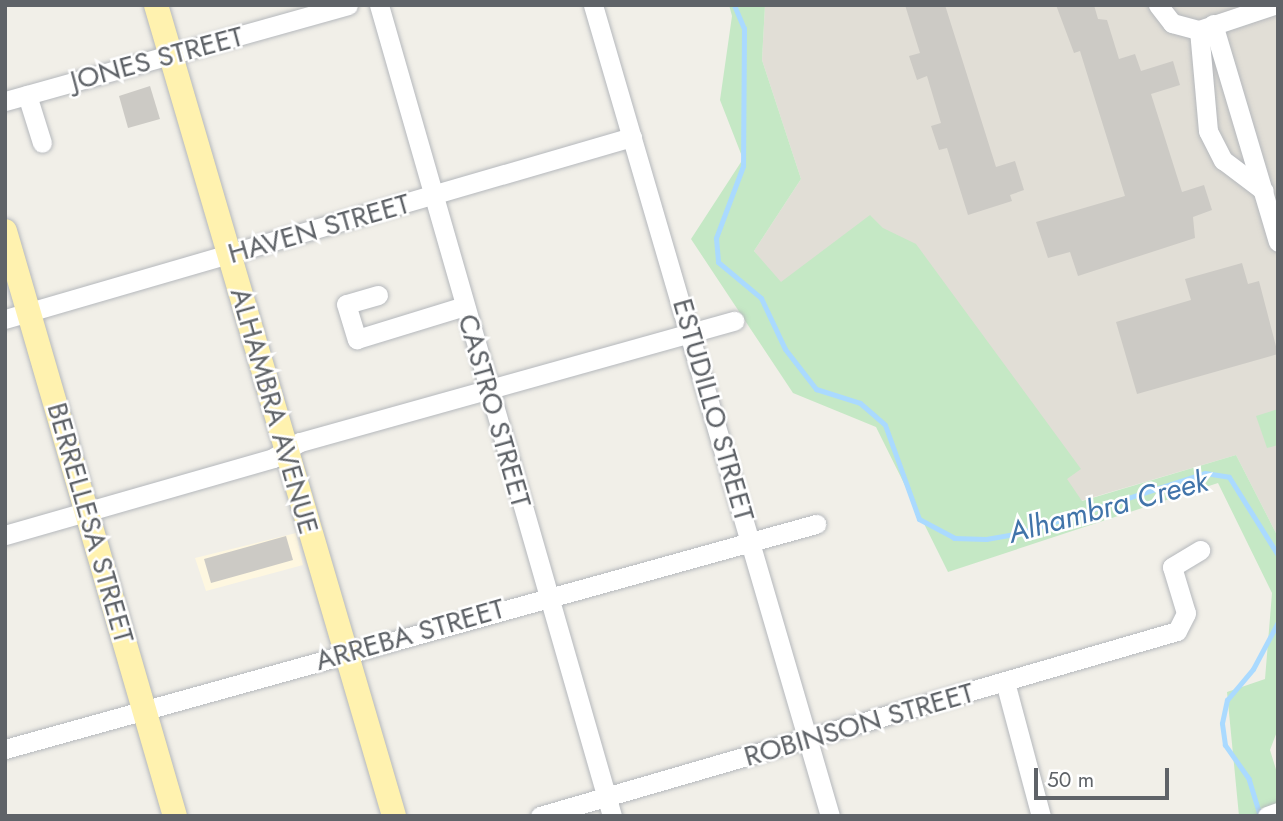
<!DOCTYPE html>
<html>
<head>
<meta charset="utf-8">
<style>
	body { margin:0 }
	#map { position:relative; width:1283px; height:821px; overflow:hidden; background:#f1efe8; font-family:Jost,sans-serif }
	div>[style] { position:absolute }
	.commercial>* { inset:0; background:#fef7e0 }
	.education>* { inset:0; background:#e1ded6 }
	.green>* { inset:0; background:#c5e8c5 }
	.stream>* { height:5px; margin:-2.5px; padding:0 2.5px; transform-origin:2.5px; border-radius:2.5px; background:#aadaff }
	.building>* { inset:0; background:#cccac5 }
	.roads { filter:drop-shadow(0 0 2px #b5b8bc) drop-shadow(0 0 2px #b5b8bc) }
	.minor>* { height:19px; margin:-9.5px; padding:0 9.5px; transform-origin:9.5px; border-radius:9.5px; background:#fff }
	.major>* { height:24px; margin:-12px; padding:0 12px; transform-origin:12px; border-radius:12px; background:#fff2af }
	span { translate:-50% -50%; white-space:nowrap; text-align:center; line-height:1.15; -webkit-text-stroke:5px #fff; paint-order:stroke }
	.street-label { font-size:28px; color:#5f6368 }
	.water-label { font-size:30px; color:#4174aa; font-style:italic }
	.frame { position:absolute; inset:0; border:7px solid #5f6368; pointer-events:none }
	.scale { position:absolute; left:1034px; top:768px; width:135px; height:32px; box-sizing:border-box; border:4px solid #5f6368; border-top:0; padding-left:9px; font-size:21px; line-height:24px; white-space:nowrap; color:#5f6368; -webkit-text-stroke:5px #fff; paint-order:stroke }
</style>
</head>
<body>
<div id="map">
	<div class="commercial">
		<i style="clip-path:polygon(296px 533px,303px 565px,206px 591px,195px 558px)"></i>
	</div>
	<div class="education">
		<i style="clip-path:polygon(765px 5px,1278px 5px,1278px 537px,1236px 455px,1016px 520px,950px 505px,754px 251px,801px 179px,762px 60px)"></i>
	</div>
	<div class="green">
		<i style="clip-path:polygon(729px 5px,765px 5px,762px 60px,801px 179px,754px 251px,781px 282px,870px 215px,883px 228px,916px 244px,1081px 469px,1067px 479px,1082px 501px,1236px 455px,1278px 537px,1278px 729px,1270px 750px,1278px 776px,1278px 816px,1239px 816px,1227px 692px,1265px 679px,1272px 593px,1218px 483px,948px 572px,876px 427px,793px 393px,691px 239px,743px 159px,720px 100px,732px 16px)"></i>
		<i style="clip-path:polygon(1278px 409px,1278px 445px,1267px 448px,1256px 416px)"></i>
	</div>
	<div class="stream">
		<i style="left:734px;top:5px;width:25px;rotate:67deg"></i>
		<i style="left:744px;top:28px;width:138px;rotate:90.4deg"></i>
		<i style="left:743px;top:166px;width:77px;rotate:110.6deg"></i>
		<i style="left:716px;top:238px;width:24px;rotate:85deg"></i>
		<i style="left:718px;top:262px;width:56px;rotate:39.9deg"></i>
		<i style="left:761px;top:298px;width:56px;rotate:64.8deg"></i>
		<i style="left:785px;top:349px;width:51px;rotate:52.2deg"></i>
		<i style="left:816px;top:389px;width:46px;rotate:17.7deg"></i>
		<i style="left:860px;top:403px;width:33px;rotate:41deg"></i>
		<i style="left:885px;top:425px;width:100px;rotate:70.1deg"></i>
		<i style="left:919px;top:519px;width:40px;rotate:28deg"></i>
		<i style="left:954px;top:538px;width:32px;rotate:2deg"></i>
		<i style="left:986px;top:539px;width:35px;rotate:-10deg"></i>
		<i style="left:1020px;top:533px;width:194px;rotate:-18deg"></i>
		<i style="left:1205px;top:473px;width:24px;rotate:9deg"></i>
		<i style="left:1229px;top:477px;width:92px;rotate:57.9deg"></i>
		<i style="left:1260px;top:816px;width:39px;rotate:-107deg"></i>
		<i style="left:1249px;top:779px;width:42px;rotate:-125.2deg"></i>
		<i style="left:1225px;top:745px;width:22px;rotate:-98deg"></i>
		<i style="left:1222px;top:723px;width:24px;rotate:-78deg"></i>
		<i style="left:1227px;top:700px;width:40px;rotate:-50deg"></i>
		<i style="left:1253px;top:669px;width:53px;rotate:-62deg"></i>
	</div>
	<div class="building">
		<i style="clip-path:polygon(905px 5px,945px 5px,996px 167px,1015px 161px,1024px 190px,1010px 195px,1012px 201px,968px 215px,947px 148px,939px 150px,931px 126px,941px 123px,927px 76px,917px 80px,909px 56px,920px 53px)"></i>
		<i style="clip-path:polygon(1056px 5px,1094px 5px,1098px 19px,1107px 20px,1119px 59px,1135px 54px,1141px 71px,1173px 61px,1180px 85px,1151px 94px,1182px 192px,1204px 185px,1212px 210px,1193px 217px,1195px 238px,1078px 276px,1070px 252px,1048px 258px,1036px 222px,1125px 196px,1080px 51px,1074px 53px)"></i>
		<i style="clip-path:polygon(150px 86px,160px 119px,128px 128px,119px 96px)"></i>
		<i style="clip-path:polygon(1242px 263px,1248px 284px,1259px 281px,1278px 354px,1137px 394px,1116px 322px,1191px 300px,1185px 279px)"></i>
		<i style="clip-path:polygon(286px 536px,293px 560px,211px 583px,204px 559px)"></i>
	</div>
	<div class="roads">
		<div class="minor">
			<i style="left:379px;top:5px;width:844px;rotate:73.97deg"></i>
			<i style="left:593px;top:5px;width:845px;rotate:73.71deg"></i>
			<i style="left:1158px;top:5px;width:23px;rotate:52deg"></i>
			<i style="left:1172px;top:23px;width:28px;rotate:15deg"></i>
			<i style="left:1199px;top:30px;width:79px;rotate:-18.4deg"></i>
			<i style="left:1213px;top:24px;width:227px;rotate:73.4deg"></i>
			<i style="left:1199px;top:30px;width:101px;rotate:84.9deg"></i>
			<i style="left:1208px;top:131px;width:33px;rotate:63deg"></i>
			<i style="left:1223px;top:160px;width:51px;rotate:37.1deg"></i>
			<i style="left:27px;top:95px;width:50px;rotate:72.6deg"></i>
			<i style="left:5px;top:101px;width:356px;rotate:-15.6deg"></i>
			<i style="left:378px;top:295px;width:33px;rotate:164deg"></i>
			<i style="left:346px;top:304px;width:37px;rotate:73deg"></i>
			<i style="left:357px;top:339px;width:112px;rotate:-17.1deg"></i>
			<i style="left:5px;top:319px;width:653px;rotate:-16.19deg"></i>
			<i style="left:5px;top:535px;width:279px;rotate:-16deg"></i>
			<i style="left:273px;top:458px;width:31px;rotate:-31deg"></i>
			<i style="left:300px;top:442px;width:451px;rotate:-15.6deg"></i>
			<i style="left:1005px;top:682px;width:139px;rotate:75deg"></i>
			<i style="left:5px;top:749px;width:842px;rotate:-15.51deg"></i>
			<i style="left:540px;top:816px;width:663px;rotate:-16.19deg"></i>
			<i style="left:1177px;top:631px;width:20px;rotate:-63deg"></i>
			<i style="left:1186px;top:613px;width:48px;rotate:-106.9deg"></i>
			<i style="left:1172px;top:567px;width:33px;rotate:-31deg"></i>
			<i style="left:1267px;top:816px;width:12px;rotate:-20deg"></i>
		</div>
		<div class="major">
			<i style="left:156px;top:5px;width:845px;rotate:73.64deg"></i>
			<i style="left:5px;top:231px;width:609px;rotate:73.8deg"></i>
		</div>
	</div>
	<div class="street-label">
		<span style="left:157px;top:59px;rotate:-15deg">JONES STREET</span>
		<span style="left:319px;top:229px;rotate:-16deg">HAVEN STREET</span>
		<span style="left:713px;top:410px;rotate:74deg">ESTUDILLO STREET</span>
		<span style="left:274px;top:411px;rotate:74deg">ALHAMBRA AVENUE</span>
		<span style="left:494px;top:411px;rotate:74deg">CASTRO STREET</span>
		<span style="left:90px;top:523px;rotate:74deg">BERRELLESA STREET</span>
		<span style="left:410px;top:635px;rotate:-16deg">ARREBA STREET</span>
		<span style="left:859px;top:725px;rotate:-16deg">ROBINSON STREET</span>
	</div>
	<div class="water-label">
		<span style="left:1108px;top:507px;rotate:-15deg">Alhambra Creek</span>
	</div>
	<div class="frame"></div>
	<div class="scale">50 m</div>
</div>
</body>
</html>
